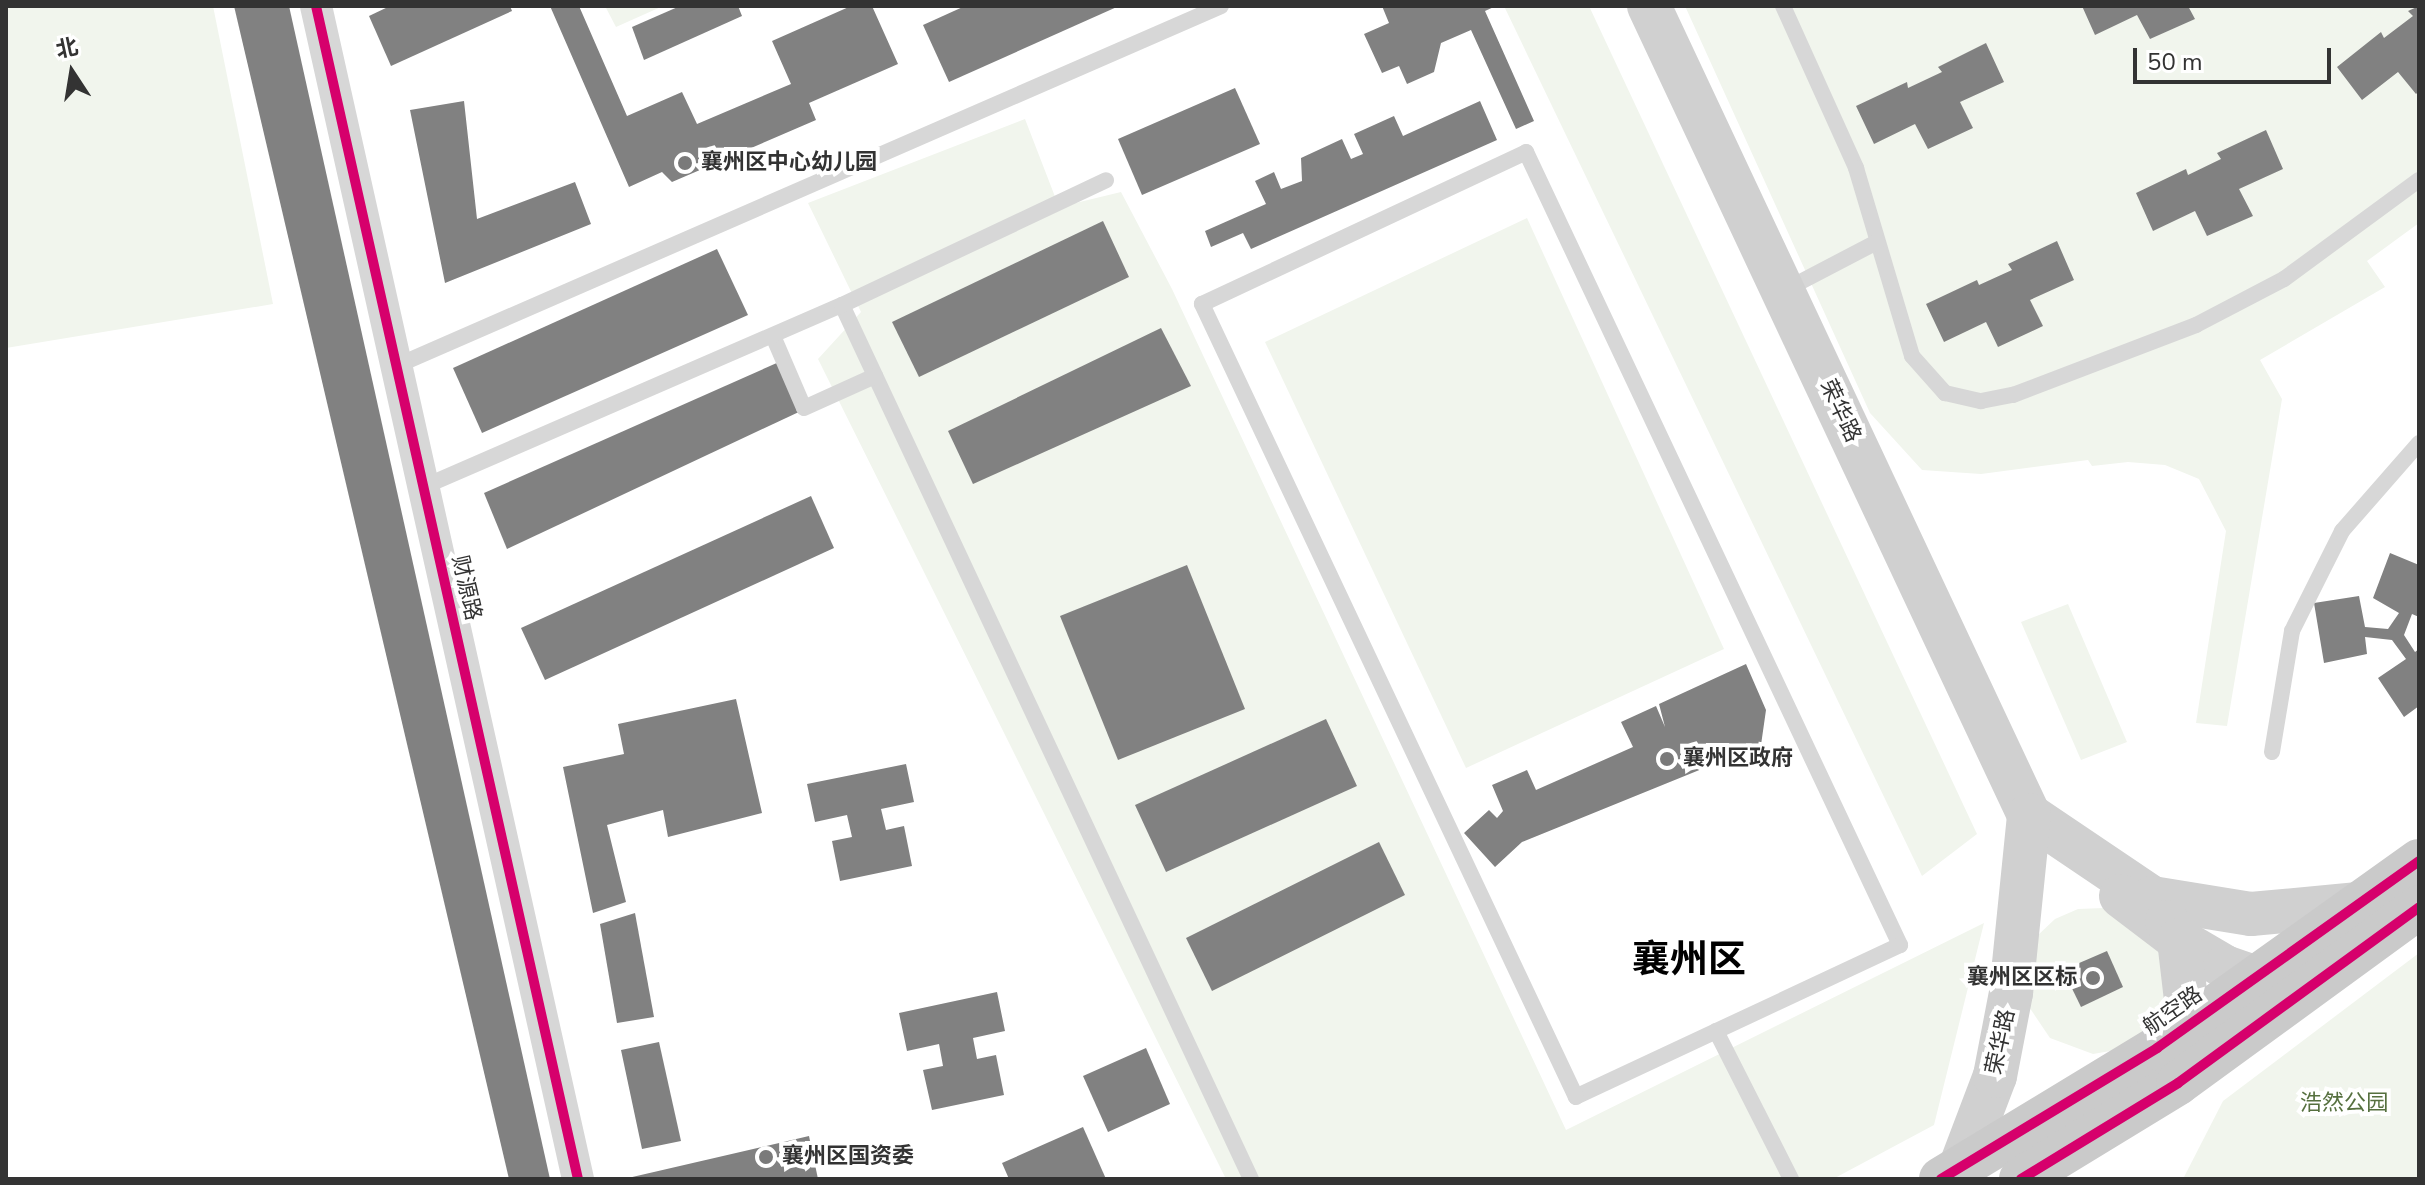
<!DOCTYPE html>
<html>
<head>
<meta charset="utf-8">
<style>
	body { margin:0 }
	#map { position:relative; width:2425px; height:1185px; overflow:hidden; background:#fff; font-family:"Nunito Sans","Noto Sans SC",sans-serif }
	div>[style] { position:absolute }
	.green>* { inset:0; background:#f1f5ed }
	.building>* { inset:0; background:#818181 }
	.service>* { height:16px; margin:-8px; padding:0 8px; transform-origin:8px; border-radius:8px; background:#d7d7d7 }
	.minor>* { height:32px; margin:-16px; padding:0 16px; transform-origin:16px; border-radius:16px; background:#d7d7d7 }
	.secondary>* { height:44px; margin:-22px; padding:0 22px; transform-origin:22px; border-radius:22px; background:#d0d0d0 }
	.primary>* { height:44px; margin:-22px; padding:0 22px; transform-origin:22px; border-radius:22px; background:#cacaca }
	.cycleway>* { height:10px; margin:-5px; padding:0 5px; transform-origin:5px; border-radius:5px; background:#d6006c }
	.dots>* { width:22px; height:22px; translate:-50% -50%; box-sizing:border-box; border:4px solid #fff; border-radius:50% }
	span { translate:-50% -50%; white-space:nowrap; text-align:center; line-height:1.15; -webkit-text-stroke:8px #fff; paint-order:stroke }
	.poi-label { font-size:22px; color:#333; font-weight:700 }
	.left { translate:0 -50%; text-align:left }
	.right { translate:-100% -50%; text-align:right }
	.street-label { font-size:22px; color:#333 }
	.park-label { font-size:22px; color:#56703f }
	.town-label { font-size:38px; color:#000; font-weight:700 }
	.frame { position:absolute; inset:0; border:8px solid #333; pointer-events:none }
	.north { position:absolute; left:32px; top:32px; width:80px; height:80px; -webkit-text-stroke:6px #fff; paint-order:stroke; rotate:348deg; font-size:22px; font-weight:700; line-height:32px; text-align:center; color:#333 }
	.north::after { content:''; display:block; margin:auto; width:28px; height:36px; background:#333; clip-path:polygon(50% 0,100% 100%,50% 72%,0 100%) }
	.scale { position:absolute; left:2133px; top:48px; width:198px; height:36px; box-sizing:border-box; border:4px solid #333; border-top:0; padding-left:10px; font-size:24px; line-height:28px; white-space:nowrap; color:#333; -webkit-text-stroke:6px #fff; paint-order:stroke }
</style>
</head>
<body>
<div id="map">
	<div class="green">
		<i style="clip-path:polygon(6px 6px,213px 6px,273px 304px,6px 348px)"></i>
		<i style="clip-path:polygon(605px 6px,663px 6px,616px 27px)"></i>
		<i style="clip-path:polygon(1504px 6px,1589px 6px,1977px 834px,1922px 876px)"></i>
		<i style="clip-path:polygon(1685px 6px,2419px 6px,2419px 223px,2367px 261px,2385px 287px,2260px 360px,2282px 399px,2227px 726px,2196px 723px,2226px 531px,2199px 479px,2165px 465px,2128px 462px,2092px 466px,2088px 460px,1981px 474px,1922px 470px,1870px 413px)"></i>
		<i style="clip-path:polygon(1025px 119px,1059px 207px,1121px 192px,1172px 289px,1566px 1130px,1984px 923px,1934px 1125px,1833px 1179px,1226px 1179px,818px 359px,861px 312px,808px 203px)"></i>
		<i style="clip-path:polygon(1527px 218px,1724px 649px,1466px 768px,1265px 342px)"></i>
		<i style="clip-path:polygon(2068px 604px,2127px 742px,2081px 760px,2021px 622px)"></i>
		<i style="clip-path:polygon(2104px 908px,2163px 951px,2166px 1000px,2155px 1023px,2116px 1050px,2093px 1054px,2050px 1038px,2025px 1001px,2037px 936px,2055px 919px,2078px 909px)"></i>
		<i style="clip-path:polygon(2419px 953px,2419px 1179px,2183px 1179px,2223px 1101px)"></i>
	</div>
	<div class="building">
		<i style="clip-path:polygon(234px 6px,289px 6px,550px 1179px,509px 1179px)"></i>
		<i style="clip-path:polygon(390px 6px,510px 6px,512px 11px,391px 66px,369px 16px)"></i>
		<i style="clip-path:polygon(550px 6px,579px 6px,627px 116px,682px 92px,697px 124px,791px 84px,772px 41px,851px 6px,872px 6px,898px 64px,809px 103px,816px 120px,672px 182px,662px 172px,629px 187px)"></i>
		<i style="clip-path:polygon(680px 6px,738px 6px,742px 16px,644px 60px,632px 27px)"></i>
		<i style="clip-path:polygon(965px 6px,1119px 6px,949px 82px,923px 25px)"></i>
		<i style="clip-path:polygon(1382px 6px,1496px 6px,1485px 11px,1534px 121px,1516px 129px,1471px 30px,1441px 43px,1434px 72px,1407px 84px,1399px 66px,1382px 73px,1364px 34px,1389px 23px)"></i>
		<i style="clip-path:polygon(2082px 6px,2188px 6px,2195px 19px,2150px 39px,2137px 15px,2095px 35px)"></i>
		<i style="clip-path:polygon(2419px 6px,2419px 91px,2416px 94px,2398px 72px,2362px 100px,2337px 67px,2381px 32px,2384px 38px,2413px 16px,2408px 11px)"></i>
		<i style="clip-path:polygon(1986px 43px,2004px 82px,1960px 102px,1973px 128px,1928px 149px,1915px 124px,1874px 144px,1856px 106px,1907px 82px,1908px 88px,1942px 72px,1938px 67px)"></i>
		<i style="clip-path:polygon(1235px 88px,1260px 144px,1142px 195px,1118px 139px)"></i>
		<i style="clip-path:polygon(464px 101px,477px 219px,575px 182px,591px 224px,445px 283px,410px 110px)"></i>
		<i style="clip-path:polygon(1480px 101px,1497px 140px,1251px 249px,1243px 233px,1211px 247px,1205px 231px,1266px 204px,1255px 181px,1274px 172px,1281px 189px,1302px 181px,1301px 158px,1342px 139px,1351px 159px,1363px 154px,1354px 134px,1394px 116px,1403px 136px)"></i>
		<i style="clip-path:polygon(2266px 130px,2283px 169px,2239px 189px,2253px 216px,2207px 236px,2195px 211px,2153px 231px,2136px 193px,2186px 169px,2188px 175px,2221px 159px,2217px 153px)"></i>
		<i style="clip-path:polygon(1103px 221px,1129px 277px,919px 377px,892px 322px)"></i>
		<i style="clip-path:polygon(2057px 241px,2074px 280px,2030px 300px,2043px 326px,1998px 347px,1986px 322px,1944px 342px,1926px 304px,1977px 280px,1979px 285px,2012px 270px,2008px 264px)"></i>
		<i style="clip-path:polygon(717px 249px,748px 315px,482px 433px,453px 368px)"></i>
		<i style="clip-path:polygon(1161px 328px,1191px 386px,973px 484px,948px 431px)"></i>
		<i style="clip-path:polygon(779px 362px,801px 411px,507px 549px,484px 493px)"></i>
		<i style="clip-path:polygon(811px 496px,834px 548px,545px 680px,521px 628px)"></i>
		<i style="clip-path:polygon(2390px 553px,2419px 565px,2419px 617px,2412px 614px,2404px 635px,2415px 652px,2419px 649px,2419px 706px,2404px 717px,2378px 678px,2406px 659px,2392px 640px,2365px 637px,2367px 654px,2324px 663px,2314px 603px,2359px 596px,2365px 627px,2388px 629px,2399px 613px,2373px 598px)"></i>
		<i style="clip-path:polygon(1187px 565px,1245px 709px,1118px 760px,1060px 616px)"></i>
		<i style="clip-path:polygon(1746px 664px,1766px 710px,1761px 745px,1522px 842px,1495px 867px,1464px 833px,1489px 810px,1497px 818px,1503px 811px,1492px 785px,1527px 770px,1536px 790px,1633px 747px,1621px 722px,1656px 706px,1665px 727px,1659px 704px)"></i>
		<i style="clip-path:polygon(736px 699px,762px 813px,668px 837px,663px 810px,607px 825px,626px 902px,593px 913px,563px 767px,624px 754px,618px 724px)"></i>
		<i style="clip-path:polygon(1326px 719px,1357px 786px,1166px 872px,1135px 805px)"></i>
		<i style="clip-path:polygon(906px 764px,914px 802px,881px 809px,886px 830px,904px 826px,912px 866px,840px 881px,832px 841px,852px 837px,847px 815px,815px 822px,807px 784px)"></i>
		<i style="clip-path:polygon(1379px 842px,1405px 895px,1212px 991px,1186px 938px)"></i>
		<i style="clip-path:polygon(635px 913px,654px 1017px,617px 1023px,600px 924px)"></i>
		<i style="clip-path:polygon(2107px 951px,2123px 987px,2081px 1007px,2063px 970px)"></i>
		<i style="clip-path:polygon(997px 992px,1005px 1031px,973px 1038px,977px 1059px,996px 1055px,1004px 1095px,932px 1110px,923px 1070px,943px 1066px,939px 1044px,907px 1051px,899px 1013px)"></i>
		<i style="clip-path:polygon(659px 1042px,681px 1141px,642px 1149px,621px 1050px)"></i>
		<i style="clip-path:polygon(1146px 1048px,1170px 1104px,1108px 1132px,1083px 1076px)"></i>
		<i style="clip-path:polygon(1083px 1127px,1106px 1179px,1009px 1179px,1002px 1163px)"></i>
		<i style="clip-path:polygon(809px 1136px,818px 1179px,628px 1179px,628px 1178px)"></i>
	</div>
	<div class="service">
		<i style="left:1783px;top:6px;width:178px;rotate:65.7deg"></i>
		<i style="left:1856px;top:168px;width:196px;rotate:73.4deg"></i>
		<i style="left:1912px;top:356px;width:50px;rotate:48.3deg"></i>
		<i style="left:1945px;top:393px;width:37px;rotate:13deg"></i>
		<i style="left:1981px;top:401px;width:33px;rotate:-11deg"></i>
		<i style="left:2013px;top:395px;width:196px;rotate:-20.9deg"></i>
		<i style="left:2196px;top:325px;width:99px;rotate:-27.6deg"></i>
		<i style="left:2284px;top:279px;width:167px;rotate:-36.3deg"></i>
		<i style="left:1526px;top:152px;width:877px;rotate:64.75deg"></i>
		<i style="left:1900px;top:945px;width:358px;rotate:154.9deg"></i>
		<i style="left:1576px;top:1097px;width:877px;rotate:-115.25deg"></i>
		<i style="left:1202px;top:304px;width:358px;rotate:-25.1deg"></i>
		<i style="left:1785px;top:290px;width:104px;rotate:-27.6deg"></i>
		<i style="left:842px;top:305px;width:965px;rotate:64.92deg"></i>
		<i style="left:773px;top:336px;width:78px;rotate:66.7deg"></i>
		<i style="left:804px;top:408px;width:78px;rotate:-24.3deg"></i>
		<i style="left:396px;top:366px;width:900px;rotate:-23.57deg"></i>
		<i style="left:423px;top:487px;width:457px;rotate:-23.5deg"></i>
		<i style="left:842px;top:305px;width:292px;rotate:-25.3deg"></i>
		<i style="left:2272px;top:752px;width:123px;rotate:-80.6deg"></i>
		<i style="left:2292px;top:631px;width:112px;rotate:-63.4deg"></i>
		<i style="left:2342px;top:531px;width:117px;rotate:-48.8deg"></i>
		<i style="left:1716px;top:1031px;width:166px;rotate:63.1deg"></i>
	</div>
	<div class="minor">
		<i style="left:316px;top:6px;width:1202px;rotate:77.41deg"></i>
	</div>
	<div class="secondary">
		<i style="left:1649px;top:6px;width:894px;rotate:64.84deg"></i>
		<i style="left:2029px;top:815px;width:148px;rotate:34deg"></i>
		<i style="left:2152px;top:898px;width:100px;rotate:9.2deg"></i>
		<i style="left:2251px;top:914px;width:108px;rotate:-5.3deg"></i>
		<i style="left:2121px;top:896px;width:73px;rotate:37.2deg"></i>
		<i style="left:2179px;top:940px;width:53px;rotate:30.4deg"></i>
		<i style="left:2225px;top:967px;width:65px;rotate:19deg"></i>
		<i style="left:2167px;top:922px;width:22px;rotate:56deg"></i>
		<i style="left:2179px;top:940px;width:86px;rotate:83.3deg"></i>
		<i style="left:2189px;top:1025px;width:36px;rotate:101deg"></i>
		<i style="left:1960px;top:1168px;width:98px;rotate:-69.2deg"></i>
		<i style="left:1995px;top:1076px;width:85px;rotate:-79.1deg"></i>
		<i style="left:2011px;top:993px;width:179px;rotate:-84.2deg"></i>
	</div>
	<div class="primary">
		<i style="left:1941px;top:1179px;width:253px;rotate:-31.2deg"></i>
		<i style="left:2157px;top:1048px;width:322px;rotate:-35.5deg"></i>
		<i style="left:2021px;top:1179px;width:184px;rotate:-31.4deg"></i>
		<i style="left:2178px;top:1083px;width:298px;rotate:-36.1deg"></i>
	</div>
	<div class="cycleway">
		<i style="left:316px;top:6px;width:1202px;rotate:77.41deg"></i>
		<i style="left:1941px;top:1179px;width:253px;rotate:-31.2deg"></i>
		<i style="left:2157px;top:1048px;width:322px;rotate:-35.5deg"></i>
		<i style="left:2021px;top:1179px;width:184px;rotate:-31.4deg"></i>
		<i style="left:2178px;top:1083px;width:298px;rotate:-36.1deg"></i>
	</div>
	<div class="dots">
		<i style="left:685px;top:163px;background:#7a7a7a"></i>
		<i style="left:1667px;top:759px;background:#7a7a7a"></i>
		<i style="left:2093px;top:978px;background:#7a7a7a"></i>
		<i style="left:766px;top:1157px;background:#7a7a7a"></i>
	</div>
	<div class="poi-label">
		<span class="left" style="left:701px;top:163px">襄州区中心幼儿园</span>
		<span class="left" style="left:1683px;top:759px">襄州区政府</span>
		<span class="right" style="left:2077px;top:978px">襄州区区标</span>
		<span class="left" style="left:782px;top:1157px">襄州区国资委</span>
	</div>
	<div class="street-label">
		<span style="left:1840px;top:411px;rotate:65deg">荣华路</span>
		<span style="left:466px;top:588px;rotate:77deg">财源路</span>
		<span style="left:2173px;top:1011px;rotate:-35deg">航空路</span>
		<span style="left:2001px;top:1042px;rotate:-78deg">荣华路</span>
	</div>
	<div class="park-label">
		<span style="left:2344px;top:1104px">浩然公园</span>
	</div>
	<div class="town-label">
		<span style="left:1689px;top:960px">襄州区</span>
	</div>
	<div class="frame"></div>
	<div class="north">北</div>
	<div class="scale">50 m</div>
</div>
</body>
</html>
